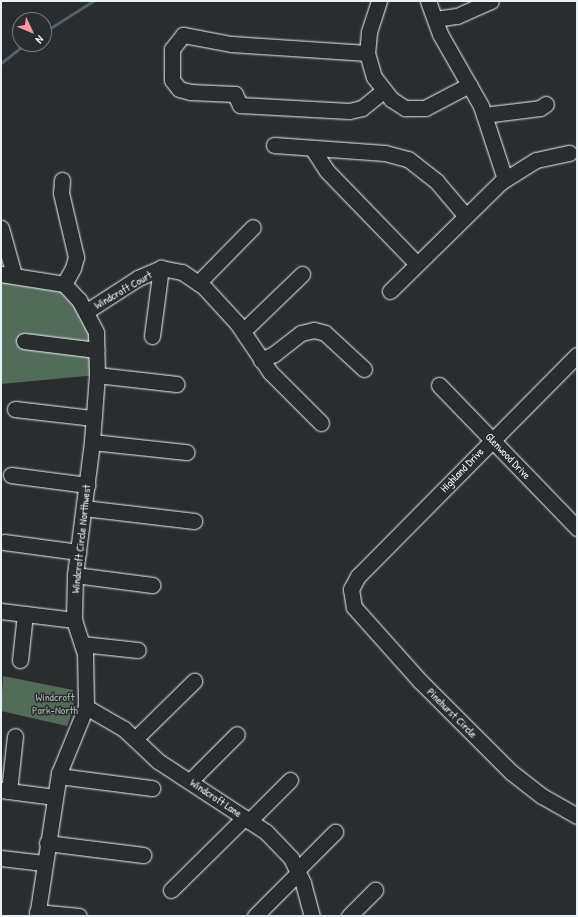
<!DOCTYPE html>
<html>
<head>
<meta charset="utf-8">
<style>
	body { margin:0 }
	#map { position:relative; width:578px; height:917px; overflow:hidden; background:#2a2d2e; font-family:"Patrick Hand",sans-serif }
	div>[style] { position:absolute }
	.green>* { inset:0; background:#536b59 }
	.stream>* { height:3px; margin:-1.5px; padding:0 1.5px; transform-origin:1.5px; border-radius:1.5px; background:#4d6270 }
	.roads { filter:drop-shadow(0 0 1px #e8f1f8) drop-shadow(0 0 1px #e8f1f8) }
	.minor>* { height:15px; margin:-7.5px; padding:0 7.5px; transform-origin:7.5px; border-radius:7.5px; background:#2a2d2e }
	span { translate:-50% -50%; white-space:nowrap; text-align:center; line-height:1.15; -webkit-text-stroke:3px #2a2d2e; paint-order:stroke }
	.street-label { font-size:11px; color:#e8f1f8 }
	.park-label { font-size:11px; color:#a5b5b0 }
	.frame { position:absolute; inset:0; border:2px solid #e8f1f8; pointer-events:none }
	.north { position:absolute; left:12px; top:12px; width:40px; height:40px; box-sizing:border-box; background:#2a2d2e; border:1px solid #767b7f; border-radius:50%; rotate:134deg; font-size:11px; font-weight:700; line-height:16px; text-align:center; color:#e8f1f8 }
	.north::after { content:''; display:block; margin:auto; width:14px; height:18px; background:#ff9aa2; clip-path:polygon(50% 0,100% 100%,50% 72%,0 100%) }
</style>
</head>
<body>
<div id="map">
	<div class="green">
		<i style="clip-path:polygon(1px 277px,64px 284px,87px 311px,97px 375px,1px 384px)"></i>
		<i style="clip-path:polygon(3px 676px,73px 690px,74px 707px,67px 726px,1px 711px)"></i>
	</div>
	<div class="stream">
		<i style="left:44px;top:32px;width:58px;rotate:-32.3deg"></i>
		<i style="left:1px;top:63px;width:31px;rotate:-38deg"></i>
	</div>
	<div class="roads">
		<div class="minor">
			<i style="left:379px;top:1px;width:33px;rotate:108deg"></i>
			<i style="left:369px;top:32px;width:21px;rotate:95deg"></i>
			<i style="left:367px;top:53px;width:25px;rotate:74deg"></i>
			<i style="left:374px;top:77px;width:28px;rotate:52deg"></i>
			<i style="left:391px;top:99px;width:17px;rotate:33deg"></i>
			<i style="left:405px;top:108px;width:20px"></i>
			<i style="left:425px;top:108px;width:50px;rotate:-27.6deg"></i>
			<i style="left:428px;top:1px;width:35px;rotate:70deg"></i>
			<i style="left:440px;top:34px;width:83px;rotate:60.3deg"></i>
			<i style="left:481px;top:106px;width:77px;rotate:71.8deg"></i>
			<i style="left:435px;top:19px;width:22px;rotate:-8deg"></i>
			<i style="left:457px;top:16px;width:37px;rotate:-24deg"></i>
			<i style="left:367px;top:53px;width:136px;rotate:-176.2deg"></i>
			<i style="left:231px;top:44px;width:49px;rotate:-169.4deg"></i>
			<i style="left:183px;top:35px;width:18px;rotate:128deg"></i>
			<i style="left:172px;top:49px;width:31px;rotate:90deg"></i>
			<i style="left:172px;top:80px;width:11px;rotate:52deg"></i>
			<i style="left:179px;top:89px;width:11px;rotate:15deg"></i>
			<i style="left:190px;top:92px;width:45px;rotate:2.5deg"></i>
			<i style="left:235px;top:94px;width:12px;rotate:66deg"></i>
			<i style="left:240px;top:105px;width:109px;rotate:3.2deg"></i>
			<i style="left:349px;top:111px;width:13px;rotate:-13deg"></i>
			<i style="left:362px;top:108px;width:28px;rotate:-39deg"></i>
			<i style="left:484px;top:115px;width:56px;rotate:-7.1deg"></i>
			<i style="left:540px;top:108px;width:7px;rotate:-34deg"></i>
			<i style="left:274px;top:145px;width:111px;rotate:4.1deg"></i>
			<i style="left:385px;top:153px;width:24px;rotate:15deg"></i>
			<i style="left:408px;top:159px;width:37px;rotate:38deg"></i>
			<i style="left:437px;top:182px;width:43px;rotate:49.7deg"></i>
			<i style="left:312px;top:148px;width:27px;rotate:57deg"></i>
			<i style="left:327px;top:171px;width:128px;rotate:45.9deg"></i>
			<i style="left:62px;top:180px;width:13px;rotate:94deg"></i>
			<i style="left:61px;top:193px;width:66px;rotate:76.8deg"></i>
			<i style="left:76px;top:257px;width:11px;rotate:105deg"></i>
			<i style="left:73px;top:268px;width:18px;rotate:119deg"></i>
			<i style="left:1px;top:228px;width:49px;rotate:74.5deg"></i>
			<i style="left:1px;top:274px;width:64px;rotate:9deg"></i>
			<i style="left:64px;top:284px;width:22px;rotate:47deg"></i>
			<i style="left:79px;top:300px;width:36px;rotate:62deg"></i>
			<i style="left:96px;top:332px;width:43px;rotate:88.7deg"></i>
			<i style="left:97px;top:375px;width:67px;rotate:94.3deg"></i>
			<i style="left:92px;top:442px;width:134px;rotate:97.3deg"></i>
			<i style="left:75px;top:575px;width:45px;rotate:91.3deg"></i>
			<i style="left:74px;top:620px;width:35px;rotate:72deg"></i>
			<i style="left:85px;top:653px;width:54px;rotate:88.9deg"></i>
			<i style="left:86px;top:707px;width:71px;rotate:112.2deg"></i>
			<i style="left:59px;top:773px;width:145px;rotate:98.7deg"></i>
			<i style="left:198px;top:283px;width:78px;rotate:-45.5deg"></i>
			<i style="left:390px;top:291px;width:156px;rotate:-44.5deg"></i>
			<i style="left:501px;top:182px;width:41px;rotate:-32.2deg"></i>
			<i style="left:536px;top:160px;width:34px;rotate:-12deg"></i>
			<i style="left:87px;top:311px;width:61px;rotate:-32.9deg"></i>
			<i style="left:138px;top:278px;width:25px;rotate:-23deg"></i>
			<i style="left:161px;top:268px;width:21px;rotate:11deg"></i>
			<i style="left:182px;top:272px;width:25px;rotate:34deg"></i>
			<i style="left:203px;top:286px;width:50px;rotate:47.4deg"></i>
			<i style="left:237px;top:323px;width:59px;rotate:56deg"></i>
			<i style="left:270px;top:372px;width:72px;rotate:45deg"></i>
			<i style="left:243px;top:331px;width:82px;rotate:-44deg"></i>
			<i style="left:152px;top:336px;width:69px;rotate:-82.5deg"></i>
			<i style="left:24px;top:341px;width:73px;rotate:7.1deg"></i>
			<i style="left:577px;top:355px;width:311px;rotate:134.7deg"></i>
			<i style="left:358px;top:576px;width:15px;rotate:118deg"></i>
			<i style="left:351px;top:589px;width:18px;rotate:81deg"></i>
			<i style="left:354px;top:607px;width:99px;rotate:48.3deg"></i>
			<i style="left:420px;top:681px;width:129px;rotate:45deg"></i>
			<i style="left:511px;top:772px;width:39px;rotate:38deg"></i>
			<i style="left:542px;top:796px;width:40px;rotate:29.7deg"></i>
			<i style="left:261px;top:360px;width:14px;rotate:-25deg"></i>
			<i style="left:274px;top:354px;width:34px;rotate:-38deg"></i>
			<i style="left:301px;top:333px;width:13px;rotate:-13deg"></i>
			<i style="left:314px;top:330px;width:11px;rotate:15deg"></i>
			<i style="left:325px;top:333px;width:53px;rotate:42.7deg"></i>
			<i style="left:97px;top:375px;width:80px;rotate:6.5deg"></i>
			<i style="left:439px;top:385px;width:199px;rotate:46deg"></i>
			<i style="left:15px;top:409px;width:79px;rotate:6.6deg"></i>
			<i style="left:92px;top:442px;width:95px;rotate:6.1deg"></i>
			<i style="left:11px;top:475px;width:77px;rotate:7.5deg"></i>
			<i style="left:84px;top:508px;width:111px;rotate:6.7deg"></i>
			<i style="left:4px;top:542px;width:75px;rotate:7.7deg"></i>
			<i style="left:75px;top:575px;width:78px;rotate:7.4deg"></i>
			<i style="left:1px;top:611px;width:74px;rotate:7deg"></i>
			<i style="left:82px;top:644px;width:56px;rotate:6.1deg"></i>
			<i style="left:20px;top:660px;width:46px;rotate:-83.8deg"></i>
			<i style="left:86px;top:707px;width:44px;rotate:30.1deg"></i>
			<i style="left:124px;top:729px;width:47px;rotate:43.3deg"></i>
			<i style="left:158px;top:761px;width:129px;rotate:33.3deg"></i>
			<i style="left:266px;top:832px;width:36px;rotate:46deg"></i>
			<i style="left:291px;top:858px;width:28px;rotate:64deg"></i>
			<i style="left:303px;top:883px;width:34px;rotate:75deg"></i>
			<i style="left:135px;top:739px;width:83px;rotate:-44.5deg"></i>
			<i style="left:59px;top:776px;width:94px;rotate:7.4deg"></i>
			<i style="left:190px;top:781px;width:66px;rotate:-45deg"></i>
			<i style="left:1px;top:790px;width:54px;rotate:7.4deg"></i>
			<i style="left:9px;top:791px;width:55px;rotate:-83.8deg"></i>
			<i style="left:249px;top:821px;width:58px;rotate:-45deg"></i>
			<i style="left:47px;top:843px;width:97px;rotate:7.1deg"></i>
			<i style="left:1px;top:858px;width:43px;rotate:6.6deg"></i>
			<i style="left:297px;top:870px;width:54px;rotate:-45deg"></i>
			<i style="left:171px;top:890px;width:103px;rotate:-44.6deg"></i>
			<i style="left:37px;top:912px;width:42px;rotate:5.4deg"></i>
			<i style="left:255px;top:916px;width:61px;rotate:-45deg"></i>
			<i style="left:349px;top:916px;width:37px;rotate:-45deg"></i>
		</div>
	</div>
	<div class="street-label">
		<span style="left:123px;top:290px;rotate:-30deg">Windcroft Court</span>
		<span style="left:508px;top:456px;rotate:46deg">Glenwood Drive</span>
		<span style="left:462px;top:470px;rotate:-46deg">Highland Drive</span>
		<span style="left:81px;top:539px;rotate:-84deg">Windcroft Circle Northwest</span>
		<span style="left:452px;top:713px;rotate:45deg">Pinehurst Circle</span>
		<span style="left:216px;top:798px;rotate:34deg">Windcroft Lane</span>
	</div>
	<div class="park-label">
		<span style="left:55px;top:704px">Windcroft<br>Park-North</span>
	</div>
	<div class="frame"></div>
	<div class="north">N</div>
</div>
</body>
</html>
